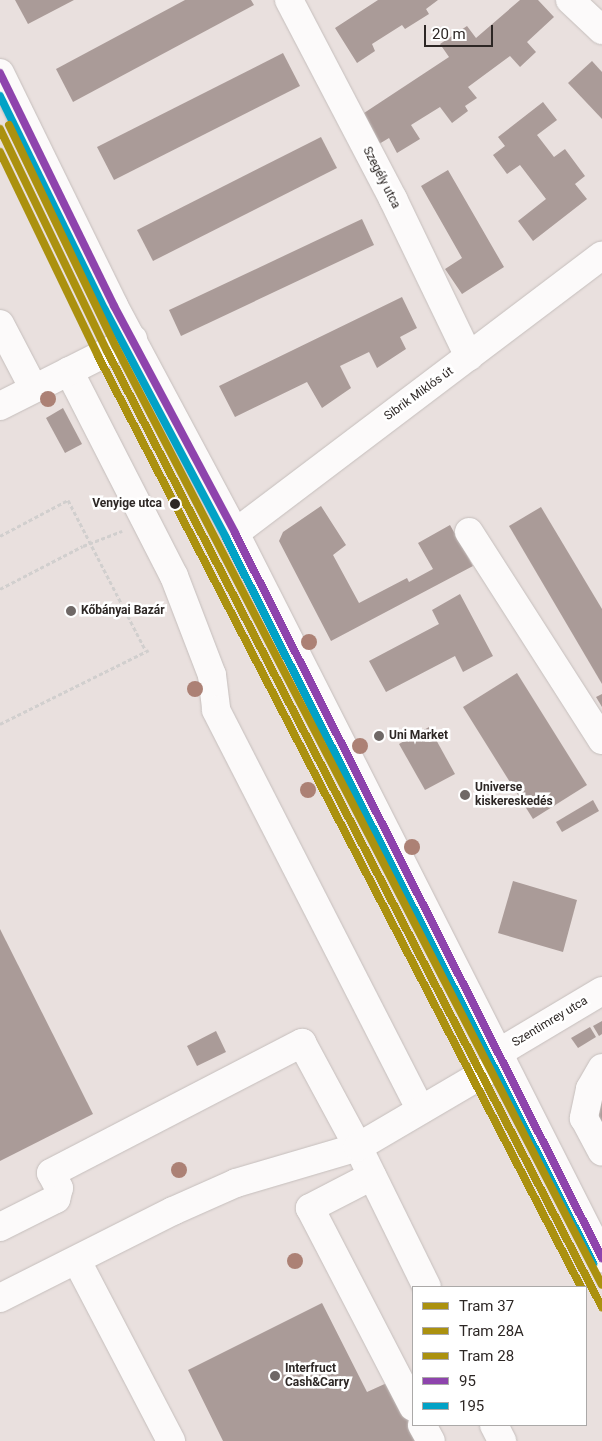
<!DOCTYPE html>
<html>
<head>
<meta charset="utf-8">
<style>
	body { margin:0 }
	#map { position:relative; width:602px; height:1441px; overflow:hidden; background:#e9e0de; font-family:Roboto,sans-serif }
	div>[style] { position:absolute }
	.building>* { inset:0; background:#aa9b98 }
	.path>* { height:3px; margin-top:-1.5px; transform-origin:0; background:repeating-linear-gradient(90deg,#d1cfce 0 4px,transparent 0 6.5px) }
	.roads { filter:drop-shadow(0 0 1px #c5bebc) drop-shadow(0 0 1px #c5bebc) }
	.minor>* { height:28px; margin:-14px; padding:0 14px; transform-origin:14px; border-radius:14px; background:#fcfafa }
	.bus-1>* { height:8px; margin:-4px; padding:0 4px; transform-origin:4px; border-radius:4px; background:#8e44ad }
	.bus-2>* { height:8px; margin:-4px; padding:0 4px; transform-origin:4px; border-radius:4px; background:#02a2c6 }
	.tram-1>* { height:8px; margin:-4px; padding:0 4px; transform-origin:4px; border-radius:4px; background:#ab910f }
	.tram-2>* { height:8px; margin:-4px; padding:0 4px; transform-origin:4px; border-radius:4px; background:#ab910f }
	.tram-3>* { height:8px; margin:-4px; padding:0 4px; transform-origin:4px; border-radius:4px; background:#ab910f }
	.trees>* { width:16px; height:16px; margin:-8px; border-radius:50%; background:#ac8175 }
	.dots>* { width:14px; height:14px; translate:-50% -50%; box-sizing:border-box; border:2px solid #fff; border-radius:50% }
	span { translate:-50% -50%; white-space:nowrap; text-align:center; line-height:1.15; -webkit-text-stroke:5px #fff; paint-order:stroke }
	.street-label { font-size:12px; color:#2d2725 }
	.stop-label { font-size:12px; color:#2d2725; font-weight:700 }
	.right { translate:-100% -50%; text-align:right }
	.poi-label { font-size:12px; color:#2d2725; font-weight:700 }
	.left { translate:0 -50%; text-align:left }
	.legend { position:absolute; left:412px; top:1286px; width:175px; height:140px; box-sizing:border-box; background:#fff; border:1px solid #aba9a8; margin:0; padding:6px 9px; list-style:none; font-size:15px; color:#2d2725 }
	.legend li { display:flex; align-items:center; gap:10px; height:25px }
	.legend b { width:25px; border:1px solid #aba9a8 }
	.scale { position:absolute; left:424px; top:25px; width:69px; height:22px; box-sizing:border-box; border:2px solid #2d2725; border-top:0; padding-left:6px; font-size:15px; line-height:18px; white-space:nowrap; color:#2d2725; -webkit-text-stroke:4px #fff; paint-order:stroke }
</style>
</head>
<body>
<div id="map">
	<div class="building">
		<i style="clip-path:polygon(15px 0,74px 0,28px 24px)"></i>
		<i style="clip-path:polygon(185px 0,251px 0,254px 5px,73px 102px,56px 69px)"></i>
		<i style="clip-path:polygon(378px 0,438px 0,426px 9px,429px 14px,405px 29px,402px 25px,372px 44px,375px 51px,357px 63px,335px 28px)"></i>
		<i style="clip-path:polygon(520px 0,538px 0,554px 17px,527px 42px,536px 52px,520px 67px,510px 56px,468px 87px,477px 98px,465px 106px,468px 111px,452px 123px,440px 107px,411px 125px,420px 139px,397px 153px,389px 138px,379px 144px,361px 115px,449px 57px,440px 44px,467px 26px,476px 38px)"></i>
		<i style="clip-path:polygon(283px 53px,300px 86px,114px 180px,97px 147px)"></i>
		<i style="clip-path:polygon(592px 61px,602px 72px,602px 119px,568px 83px)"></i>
		<i style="clip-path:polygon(543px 102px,557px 120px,537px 135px,554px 157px,565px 149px,585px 176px,575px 184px,587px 199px,533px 241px,518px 221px,546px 199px,520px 165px,507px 174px,493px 155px,505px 146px,498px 137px)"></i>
		<i style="clip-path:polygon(321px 137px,337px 168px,153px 261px,137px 230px)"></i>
		<i style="clip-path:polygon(448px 170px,504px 267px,462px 294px,445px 269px,462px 258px,421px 186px)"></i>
		<i style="clip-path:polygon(362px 219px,374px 245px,181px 336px,169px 310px)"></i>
		<i style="clip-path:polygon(402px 297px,417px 328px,400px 337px,406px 349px,377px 368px,369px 352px,340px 366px,351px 388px,322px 408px,307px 382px,235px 417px,219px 386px)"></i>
		<i style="clip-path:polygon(63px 408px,82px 444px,65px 453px,46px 418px)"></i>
		<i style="clip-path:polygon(321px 506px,346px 545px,333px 555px,359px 603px,407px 578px,409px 582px,433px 569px,418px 543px,450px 525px,473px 566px,331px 641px,279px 541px,283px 532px)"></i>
		<i style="clip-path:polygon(541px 507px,602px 609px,602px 684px,509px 526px)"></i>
		<i style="clip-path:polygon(460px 594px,493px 656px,463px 672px,455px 656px,386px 692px,369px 661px,439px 624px,432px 610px)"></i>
		<i style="clip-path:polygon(517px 673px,587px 785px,533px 819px,463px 707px)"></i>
		<i style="clip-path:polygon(602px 694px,602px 707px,596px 697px)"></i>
		<i style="clip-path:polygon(429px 727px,455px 774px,425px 790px,399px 744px)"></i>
		<i style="clip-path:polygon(593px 800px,599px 811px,562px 832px,556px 822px)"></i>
		<i style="clip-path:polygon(513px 881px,577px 900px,563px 952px,498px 933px)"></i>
		<i style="clip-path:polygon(0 929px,93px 1114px,0 1161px)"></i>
		<i style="clip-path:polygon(602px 1021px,602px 1034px,599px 1036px,593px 1026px)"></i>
		<i style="clip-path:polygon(590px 1027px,596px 1037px,578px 1048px,571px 1038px)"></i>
		<i style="clip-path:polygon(216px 1031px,226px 1052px,197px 1066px,187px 1046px)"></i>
		<i style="clip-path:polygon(602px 1088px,602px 1127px,598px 1116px)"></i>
		<i style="clip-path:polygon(322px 1303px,367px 1392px,389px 1382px,419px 1441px,223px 1441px,188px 1370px)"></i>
	</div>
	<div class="path">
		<i style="left:0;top:536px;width:77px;rotate:-27.9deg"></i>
		<i style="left:68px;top:500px;width:170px;rotate:62.7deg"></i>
		<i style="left:0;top:589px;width:93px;rotate:-27.4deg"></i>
		<i style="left:83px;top:546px;width:42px;rotate:-21deg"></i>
		<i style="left:0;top:724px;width:166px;rotate:-26.4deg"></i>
	</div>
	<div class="roads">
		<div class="minor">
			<i style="left:289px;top:0;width:225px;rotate:62.4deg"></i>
			<i style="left:393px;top:199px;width:175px;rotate:64.3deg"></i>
			<i style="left:570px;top:0;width:44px;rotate:43.2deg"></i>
			<i style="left:0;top:73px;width:259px;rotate:63.9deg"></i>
			<i style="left:114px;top:306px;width:257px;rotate:61.9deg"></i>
			<i style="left:235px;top:533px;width:813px;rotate:63.15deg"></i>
			<i style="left:0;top:324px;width:73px;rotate:62.4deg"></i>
			<i style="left:69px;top:371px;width:230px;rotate:62.9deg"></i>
			<i style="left:174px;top:576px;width:106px;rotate:69deg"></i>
			<i style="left:212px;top:675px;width:35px;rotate:83deg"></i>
			<i style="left:216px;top:710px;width:449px;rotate:62.9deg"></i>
			<i style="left:0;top:406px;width:149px;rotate:-26.7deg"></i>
			<i style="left:469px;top:532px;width:247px;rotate:57.4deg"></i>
			<i style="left:235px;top:533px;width:460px;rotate:-37.1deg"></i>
			<i style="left:498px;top:1053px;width:121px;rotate:-30.8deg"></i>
			<i style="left:602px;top:1068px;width:24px;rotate:120deg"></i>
			<i style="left:590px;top:1089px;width:30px;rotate:102deg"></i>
			<i style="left:584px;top:1118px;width:38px;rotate:62deg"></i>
			<i style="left:372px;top:1176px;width:70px;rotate:152.7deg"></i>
			<i style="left:310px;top:1208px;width:224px;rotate:62.6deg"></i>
			<i style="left:0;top:1227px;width:63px;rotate:-26.6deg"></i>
			<i style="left:56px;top:1199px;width:11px;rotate:-75deg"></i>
			<i style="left:59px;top:1188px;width:17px;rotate:-118deg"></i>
			<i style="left:51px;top:1173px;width:283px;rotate:-27.4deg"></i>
			<i style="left:302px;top:1043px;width:118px;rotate:61.7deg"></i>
			<i style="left:358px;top:1147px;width:156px;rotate:63.8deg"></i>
			<i style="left:77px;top:1261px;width:203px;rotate:62.4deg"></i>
			<i style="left:0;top:1298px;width:194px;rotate:-26.7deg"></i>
			<i style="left:173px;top:1211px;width:69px;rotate:-24deg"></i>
			<i style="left:236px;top:1183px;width:127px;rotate:-16.4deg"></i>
			<i style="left:358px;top:1147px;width:168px;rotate:-30.4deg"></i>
			<i style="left:422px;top:1425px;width:18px;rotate:61deg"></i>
			<i style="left:494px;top:1425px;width:18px;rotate:63deg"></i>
		</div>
	</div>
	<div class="bus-1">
		<i style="left:0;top:73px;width:259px;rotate:63.9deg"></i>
		<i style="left:114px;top:306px;width:257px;rotate:61.9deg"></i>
		<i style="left:235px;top:533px;width:813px;rotate:63.15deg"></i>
	</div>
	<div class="bus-2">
		<i style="left:0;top:96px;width:238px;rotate:63.9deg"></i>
		<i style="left:105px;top:310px;width:258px;rotate:62deg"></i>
		<i style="left:226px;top:538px;width:813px;rotate:63.15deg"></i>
	</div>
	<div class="tram-1">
		<i style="left:0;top:129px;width:246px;rotate:64.3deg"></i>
		<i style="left:107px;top:351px;width:1077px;rotate:62.63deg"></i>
	</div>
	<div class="tram-2">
		<i style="left:0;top:152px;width:226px;rotate:64.3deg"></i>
		<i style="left:98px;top:356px;width:1049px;rotate:62.58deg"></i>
	</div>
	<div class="tram-3">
		<i style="left:9px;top:125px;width:246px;rotate:64.3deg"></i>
		<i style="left:116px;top:347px;width:1056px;rotate:62.61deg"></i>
	</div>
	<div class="trees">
		<i style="left:48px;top:399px"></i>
		<i style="left:309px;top:642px"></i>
		<i style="left:195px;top:689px"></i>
		<i style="left:360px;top:746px"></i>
		<i style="left:308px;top:790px"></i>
		<i style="left:412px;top:847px"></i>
		<i style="left:179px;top:1170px"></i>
		<i style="left:295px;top:1261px"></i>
	</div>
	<div class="dots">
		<i style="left:175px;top:504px;background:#2d2725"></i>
		<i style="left:71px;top:611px;background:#6f6866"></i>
		<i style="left:379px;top:736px;background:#6f6866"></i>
		<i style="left:465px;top:795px;background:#6f6866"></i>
		<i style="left:275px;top:1376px;background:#6f6866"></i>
	</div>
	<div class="street-label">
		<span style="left:381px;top:178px;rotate:63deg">Szegély utca</span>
		<span style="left:419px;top:394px;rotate:-36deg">Sibrik Miklós út</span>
		<span style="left:550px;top:1022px;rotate:-31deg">Szentimrey utca</span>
	</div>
	<div class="stop-label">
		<span class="right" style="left:162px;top:504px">Venyige utca</span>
	</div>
	<div class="poi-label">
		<span class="left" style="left:81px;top:611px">Kőbányai Bazár</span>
		<span class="left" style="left:389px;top:736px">Uni Market</span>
		<span class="left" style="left:475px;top:795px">Universe<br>kiskereskedés</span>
		<span class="left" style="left:285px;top:1376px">Interfruct<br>Cash&amp;Carry</span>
	</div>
	<ul class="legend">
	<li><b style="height:6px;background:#ab910f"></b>Tram 37</li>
	<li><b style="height:6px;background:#ab910f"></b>Tram 28A</li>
	<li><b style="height:6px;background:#ab910f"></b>Tram 28</li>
	<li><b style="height:6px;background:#8e44ad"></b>95</li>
	<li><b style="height:6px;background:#02a2c6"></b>195</li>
	</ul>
	<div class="scale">20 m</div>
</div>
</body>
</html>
